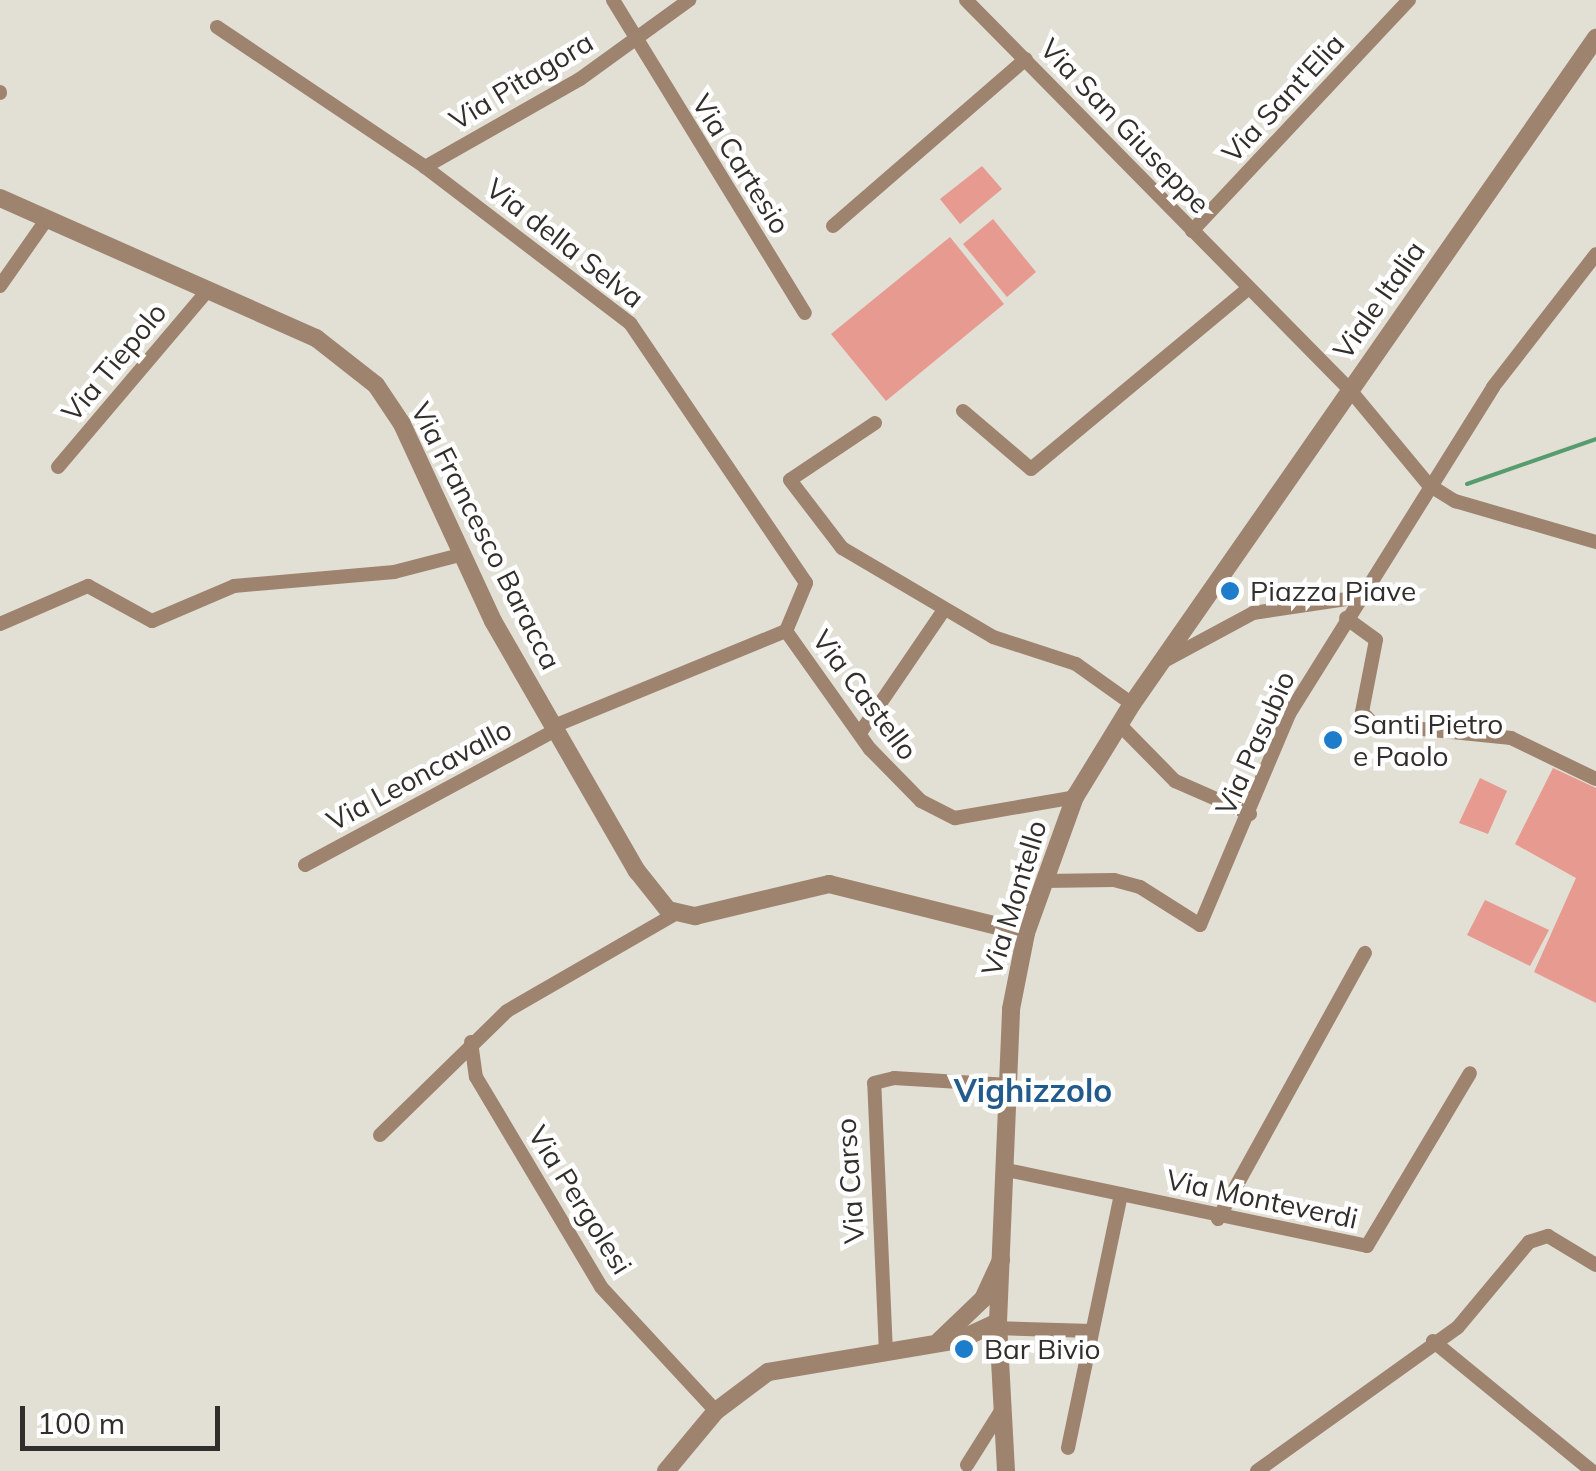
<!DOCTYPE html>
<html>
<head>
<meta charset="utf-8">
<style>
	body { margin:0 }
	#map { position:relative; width:1596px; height:1471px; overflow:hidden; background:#e2dfd5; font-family:Mulish,sans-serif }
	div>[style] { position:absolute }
	.green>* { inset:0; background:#e69a90 }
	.stream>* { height:4px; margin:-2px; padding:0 2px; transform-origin:2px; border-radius:2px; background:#569c6e }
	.minor>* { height:14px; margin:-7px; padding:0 7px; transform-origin:7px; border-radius:7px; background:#9e836e }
	.tertiary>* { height:18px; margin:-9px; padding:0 9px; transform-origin:9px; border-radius:9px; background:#9e836e }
	.dots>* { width:28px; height:28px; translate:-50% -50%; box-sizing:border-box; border:5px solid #fff; border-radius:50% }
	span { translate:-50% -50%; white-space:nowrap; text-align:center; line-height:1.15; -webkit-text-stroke:9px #fff; paint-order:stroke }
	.street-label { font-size:28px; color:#302f2b }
	.poi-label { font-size:28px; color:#302f2b }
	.left { translate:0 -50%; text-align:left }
	.quarter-label { font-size:32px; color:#225b8c; font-weight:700 }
	.scale { position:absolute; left:20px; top:1406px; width:200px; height:45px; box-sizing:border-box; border:5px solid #302f2b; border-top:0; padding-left:12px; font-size:30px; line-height:35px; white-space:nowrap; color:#302f2b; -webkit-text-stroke:8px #fff; paint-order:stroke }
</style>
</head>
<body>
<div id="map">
	<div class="green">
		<i style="clip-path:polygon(982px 166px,1002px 189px,960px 224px,940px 199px)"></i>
		<i style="clip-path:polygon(993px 219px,1036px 272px,1007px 297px,963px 244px)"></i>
		<i style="clip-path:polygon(950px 237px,1004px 304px,886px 401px,831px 334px)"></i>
		<i style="clip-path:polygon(1553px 768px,1596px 788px,1596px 1003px,1534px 972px,1576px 878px,1515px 844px)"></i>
		<i style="clip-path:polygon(1480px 778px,1507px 791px,1488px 834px,1459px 823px)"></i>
		<i style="clip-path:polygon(1485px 900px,1549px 930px,1530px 966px,1467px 935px)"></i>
	</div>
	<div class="stream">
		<i style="left:1467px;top:484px;width:137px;rotate:-19.2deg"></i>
	</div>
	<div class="minor">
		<i style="left:613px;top:0;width:367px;rotate:58.5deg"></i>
		<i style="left:966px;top:0;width:547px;rotate:45.44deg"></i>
		<i style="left:1350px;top:390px;width:124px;rotate:50.3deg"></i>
		<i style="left:1429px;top:485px;width:31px;rotate:32deg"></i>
		<i style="left:1455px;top:501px;width:147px;rotate:16.2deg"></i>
		<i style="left:217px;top:27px;width:251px;rotate:33.9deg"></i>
		<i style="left:425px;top:167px;width:258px;rotate:37.3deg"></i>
		<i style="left:630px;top:323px;width:314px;rotate:55.9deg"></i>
		<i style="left:806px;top:583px;width:52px;rotate:112.6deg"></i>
		<i style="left:0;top:92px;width:1px;rotate:90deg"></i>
		<i style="left:425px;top:167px;width:178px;rotate:-29.6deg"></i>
		<i style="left:580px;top:79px;width:135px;rotate:-35.9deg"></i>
		<i style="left:833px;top:226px;width:255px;rotate:-40.9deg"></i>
		<i style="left:1192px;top:231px;width:317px;rotate:-46.8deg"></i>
		<i style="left:0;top:286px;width:82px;rotate:-55deg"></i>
		<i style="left:963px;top:411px;width:89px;rotate:40.5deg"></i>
		<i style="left:1031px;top:469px;width:283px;rotate:-39.7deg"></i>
		<i style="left:875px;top:423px;width:102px;rotate:146.2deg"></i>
		<i style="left:790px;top:480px;width:86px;rotate:52.6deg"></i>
		<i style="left:842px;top:548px;width:175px;rotate:30.5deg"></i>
		<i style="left:993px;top:637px;width:87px;rotate:18deg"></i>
		<i style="left:1076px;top:664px;width:69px;rotate:35.5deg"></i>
		<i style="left:58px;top:467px;width:232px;rotate:-49.7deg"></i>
		<i style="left:1346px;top:618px;width:37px;rotate:36deg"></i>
		<i style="left:1376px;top:640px;width:73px;rotate:101deg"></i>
		<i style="left:1362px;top:712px;width:16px;rotate:47deg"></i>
		<i style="left:1373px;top:724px;width:139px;rotate:5.8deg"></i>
		<i style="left:1511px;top:738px;width:94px;rotate:25.8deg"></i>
		<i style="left:0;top:624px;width:96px;rotate:-23.4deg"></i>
		<i style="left:88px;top:586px;width:73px;rotate:28.7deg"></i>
		<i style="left:152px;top:621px;width:89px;rotate:-23.1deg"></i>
		<i style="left:234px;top:586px;width:161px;rotate:-5deg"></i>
		<i style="left:394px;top:572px;width:72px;rotate:-14.4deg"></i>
		<i style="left:786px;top:631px;width:145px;rotate:54.6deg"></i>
		<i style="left:870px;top:749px;width:73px;rotate:45.6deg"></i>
		<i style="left:921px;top:801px;width:38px;rotate:27deg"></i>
		<i style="left:955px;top:818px;width:122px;rotate:-9.9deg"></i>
		<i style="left:1164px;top:661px;width:101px;rotate:-28.3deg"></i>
		<i style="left:1253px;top:613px;width:108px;rotate:-8.5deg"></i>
		<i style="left:1119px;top:724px;width:80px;rotate:45.5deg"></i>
		<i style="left:1175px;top:781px;width:82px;rotate:23.7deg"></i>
		<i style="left:554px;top:726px;width:251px;rotate:-22.3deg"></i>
		<i style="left:860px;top:733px;width:149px;rotate:-55.7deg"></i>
		<i style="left:305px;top:865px;width:285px;rotate:-28.3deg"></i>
		<i style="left:1044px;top:881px;width:70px;rotate:-0.8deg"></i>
		<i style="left:1114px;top:880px;width:27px;rotate:15deg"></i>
		<i style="left:1140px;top:887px;width:71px;rotate:32.3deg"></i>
		<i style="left:1200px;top:925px;width:229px;rotate:-67.1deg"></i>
		<i style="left:1289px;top:714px;width:385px;rotate:-58deg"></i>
		<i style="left:1493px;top:387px;width:168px;rotate:-52.2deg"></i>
		<i style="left:471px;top:1042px;width:35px;rotate:82deg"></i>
		<i style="left:476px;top:1077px;width:244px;rotate:59.2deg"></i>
		<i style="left:601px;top:1287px;width:169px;rotate:47.2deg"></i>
		<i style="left:380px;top:1135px;width:177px;rotate:-44.3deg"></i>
		<i style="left:507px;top:1011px;width:194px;rotate:-30deg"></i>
		<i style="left:1007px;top:1170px;width:368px;rotate:11.9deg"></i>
		<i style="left:1367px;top:1246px;width:201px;rotate:-59.2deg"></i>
		<i style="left:1218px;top:1219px;width:304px;rotate:-61.1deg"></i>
		<i style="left:993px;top:1328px;width:99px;rotate:1.7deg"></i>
		<i style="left:1433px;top:1341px;width:205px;rotate:39.3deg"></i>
		<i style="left:886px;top:1353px;width:270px;rotate:-92.5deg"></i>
		<i style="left:874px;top:1083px;width:21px;rotate:-14deg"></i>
		<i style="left:894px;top:1078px;width:115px;rotate:3.5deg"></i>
		<i style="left:1068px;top:1448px;width:259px;rotate:-78.2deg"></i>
		<i style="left:967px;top:1465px;width:64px;rotate:-57.8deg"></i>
		<i style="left:1257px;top:1471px;width:247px;rotate:-35.6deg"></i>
		<i style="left:1458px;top:1327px;width:111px;rotate:-50.1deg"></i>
		<i style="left:1529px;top:1242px;width:20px;rotate:-18deg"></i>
		<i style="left:1548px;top:1236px;width:56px;rotate:31.1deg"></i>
	</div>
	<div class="tertiary">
		<i style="left:0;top:198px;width:346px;rotate:23.9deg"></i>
		<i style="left:316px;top:338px;width:76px;rotate:38.1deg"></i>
		<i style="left:376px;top:385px;width:47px;rotate:56.3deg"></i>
		<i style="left:402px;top:424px;width:217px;rotate:65.2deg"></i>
		<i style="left:493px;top:621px;width:289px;rotate:60.1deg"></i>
		<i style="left:637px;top:871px;width:50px;rotate:51.5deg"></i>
		<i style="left:668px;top:910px;width:28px;rotate:13deg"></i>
		<i style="left:695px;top:916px;width:138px;rotate:-13.4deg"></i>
		<i style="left:829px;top:884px;width:203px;rotate:14deg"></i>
		<i style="left:939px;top:1341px;width:61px;rotate:-43.7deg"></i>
		<i style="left:983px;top:1299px;width:43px;rotate:-65.2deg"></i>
		<i style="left:666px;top:1471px;width:78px;rotate:-50.2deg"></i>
		<i style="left:716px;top:1411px;width:65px;rotate:-36.9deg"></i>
		<i style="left:768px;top:1372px;width:194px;rotate:-9.5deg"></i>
		<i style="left:959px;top:1340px;width:43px;rotate:-24.8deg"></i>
		<i style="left:1006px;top:1471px;width:149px;rotate:-93.1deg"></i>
		<i style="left:998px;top:1322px;width:313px;rotate:-87.6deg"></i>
		<i style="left:1011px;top:1009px;width:77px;rotate:-78.8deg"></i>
		<i style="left:1026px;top:933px;width:145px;rotate:-70.2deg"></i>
		<i style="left:1075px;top:797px;width:109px;rotate:-58.5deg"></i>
		<i style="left:1132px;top:704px;width:812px;rotate:-55.14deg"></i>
	</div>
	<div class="dots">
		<i style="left:1230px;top:591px;background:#1e7dca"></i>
		<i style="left:1333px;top:740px;background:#1e7dca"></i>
		<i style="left:964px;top:1349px;background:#1e7dca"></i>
	</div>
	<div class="street-label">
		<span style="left:521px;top:81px;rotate:-31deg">Via Pitagora</span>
		<span style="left:1283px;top:98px;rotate:-47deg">Via Sant'Elia</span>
		<span style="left:1125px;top:126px;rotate:46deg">Via San Giuseppe</span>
		<span style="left:741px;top:164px;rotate:58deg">Via Cartesio</span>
		<span style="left:565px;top:243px;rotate:38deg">Via della Selva</span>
		<span style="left:1379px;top:300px;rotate:-55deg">Viale Italia</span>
		<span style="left:114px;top:362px;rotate:-50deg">Via Tiepolo</span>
		<span style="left:486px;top:536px;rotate:63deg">Via Francesco Baracca</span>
		<span style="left:865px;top:695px;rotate:53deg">Via Castello</span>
		<span style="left:1255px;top:743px;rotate:-66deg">Via Pasubio</span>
		<span style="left:419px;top:775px;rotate:-28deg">Via Leoncavallo</span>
		<span style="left:1014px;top:898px;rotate:-73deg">Via Montello</span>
		<span style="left:850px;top:1181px;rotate:-94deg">Via Carso</span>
		<span style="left:1262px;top:1199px;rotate:12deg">Via Monteverdi</span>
		<span style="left:580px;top:1200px;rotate:58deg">Via Pergolesi</span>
	</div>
	<div class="poi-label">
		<span class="left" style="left:1250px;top:591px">Piazza Piave</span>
		<span class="left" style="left:1353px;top:740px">Santi Pietro<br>e Paolo</span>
		<span class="left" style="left:984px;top:1349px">Bar Bivio</span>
	</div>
	<div class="quarter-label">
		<span style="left:1033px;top:1090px">Vighizzolo</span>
	</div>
	<div class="scale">100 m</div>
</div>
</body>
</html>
